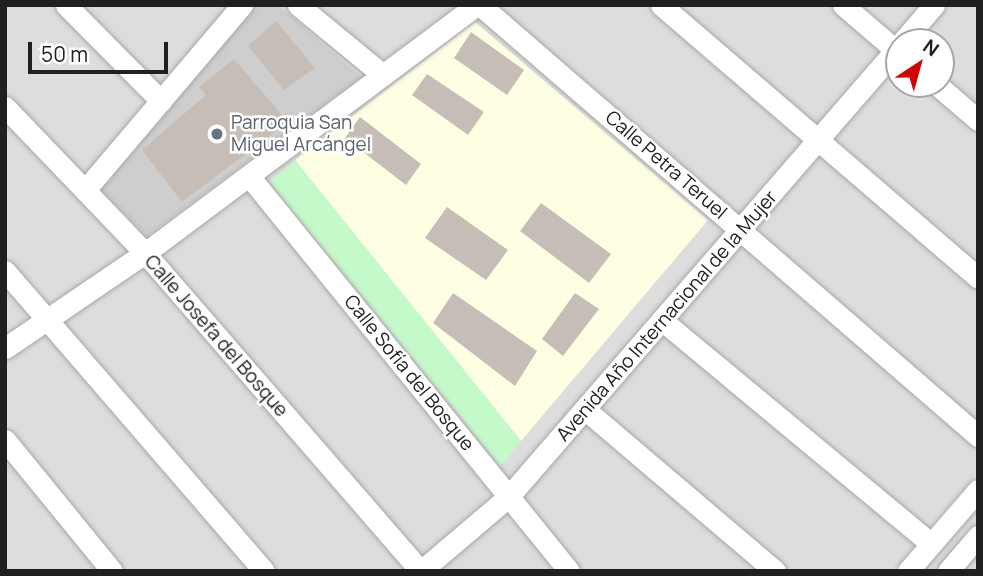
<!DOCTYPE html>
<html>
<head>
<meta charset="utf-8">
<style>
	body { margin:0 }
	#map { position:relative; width:983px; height:576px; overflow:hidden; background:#f1eee7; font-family:Manrope,sans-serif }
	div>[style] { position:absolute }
	.residential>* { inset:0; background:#dedddd }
	.education>* { inset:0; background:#feffe2 }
	.religious>* { inset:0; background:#cecece }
	.park>* { inset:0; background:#c4faca }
	.building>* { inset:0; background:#c6beb6 }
	.roads { filter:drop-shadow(0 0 2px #a7a7a7) drop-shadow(0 0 2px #a7a7a7) }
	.minor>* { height:21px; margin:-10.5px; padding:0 10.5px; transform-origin:10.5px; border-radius:10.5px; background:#fff }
	.dots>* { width:19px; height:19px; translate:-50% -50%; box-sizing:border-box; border:4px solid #fff; border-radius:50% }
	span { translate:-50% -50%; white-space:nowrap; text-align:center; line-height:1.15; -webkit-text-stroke:5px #fff; paint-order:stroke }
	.worship-label { font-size:19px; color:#5b616d }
	.left { translate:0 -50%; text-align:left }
	.street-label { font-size:19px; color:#202020 }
	.frame { position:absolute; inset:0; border:7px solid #202020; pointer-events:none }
	.north { position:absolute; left:885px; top:28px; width:70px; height:70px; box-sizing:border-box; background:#fff; border:2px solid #a6a6a6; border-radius:50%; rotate:36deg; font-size:19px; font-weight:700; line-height:28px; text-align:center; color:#202020 }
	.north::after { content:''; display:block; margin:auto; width:24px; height:32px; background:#d10400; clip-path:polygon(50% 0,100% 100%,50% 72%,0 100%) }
	.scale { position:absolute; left:28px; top:42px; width:140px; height:32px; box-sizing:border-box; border:4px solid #202020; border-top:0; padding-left:9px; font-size:21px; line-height:24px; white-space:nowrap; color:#202020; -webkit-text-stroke:5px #fff; paint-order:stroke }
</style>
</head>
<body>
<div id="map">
	<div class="residential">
		<i style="clip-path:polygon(evenodd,5px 5px,978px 5px,978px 473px,893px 571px,5px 571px,5px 5px,899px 42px,941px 42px,941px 84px,899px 84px,899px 42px)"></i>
		<i style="clip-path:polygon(978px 508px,978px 571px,923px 571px)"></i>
	</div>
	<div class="education">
		<i style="clip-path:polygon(475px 22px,708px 220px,521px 441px,295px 160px)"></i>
	</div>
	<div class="religious">
		<i style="clip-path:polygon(257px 5px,278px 5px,361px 77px,147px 236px,101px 190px)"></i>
	</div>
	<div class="park">
		<i style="clip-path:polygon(295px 160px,521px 441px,501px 466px,269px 182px)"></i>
	</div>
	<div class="building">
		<i style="clip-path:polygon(276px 21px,315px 68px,284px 90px,248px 46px)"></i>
		<i style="clip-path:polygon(471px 32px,524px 70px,507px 95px,454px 58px)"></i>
		<i style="clip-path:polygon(234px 59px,288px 122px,182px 202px,142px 150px,206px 95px,199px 87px)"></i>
		<i style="clip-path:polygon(427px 74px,484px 112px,468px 135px,412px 95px)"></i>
		<i style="clip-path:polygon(360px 117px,421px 164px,406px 185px,345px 138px)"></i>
		<i style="clip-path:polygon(541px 203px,611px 254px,589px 283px,520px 231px)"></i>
		<i style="clip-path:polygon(447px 207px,508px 250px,486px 280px,425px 238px)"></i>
		<i style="clip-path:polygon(453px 293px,537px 351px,515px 386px,433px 323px)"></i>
		<i style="clip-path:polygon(575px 293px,599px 309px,563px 356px,542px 339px)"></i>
	</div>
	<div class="roads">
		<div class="minor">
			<i style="left:66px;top:5px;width:135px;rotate:45.3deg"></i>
			<i style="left:298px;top:5px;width:110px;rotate:39.5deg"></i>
			<i style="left:480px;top:5px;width:659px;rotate:40.87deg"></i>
			<i style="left:661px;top:5px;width:418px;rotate:40.7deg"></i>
			<i style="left:843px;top:5px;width:74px;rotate:40.6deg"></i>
			<i style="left:902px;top:42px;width:49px;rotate:-49.1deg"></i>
			<i style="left:936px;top:84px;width:55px;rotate:40.6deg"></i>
			<i style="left:5px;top:107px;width:202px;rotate:46.2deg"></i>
			<i style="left:145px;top:253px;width:420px;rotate:49.1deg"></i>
			<i style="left:249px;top:176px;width:508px;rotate:50.99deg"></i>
			<i style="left:85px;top:190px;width:243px;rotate:-49.7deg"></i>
			<i style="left:5px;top:271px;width:396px;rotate:49.2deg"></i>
			<i style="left:664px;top:322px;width:347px;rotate:39.7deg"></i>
			<i style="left:5px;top:348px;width:169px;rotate:-34.2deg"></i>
			<i style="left:145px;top:253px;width:414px;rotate:-36.8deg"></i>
			<i style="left:587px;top:411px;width:247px;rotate:40.4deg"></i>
			<i style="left:5px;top:440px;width:169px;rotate:50.8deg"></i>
			<i style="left:421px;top:571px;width:116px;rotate:-40.4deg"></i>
			<i style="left:509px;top:496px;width:595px;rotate:-49.09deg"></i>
			<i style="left:908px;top:571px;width:107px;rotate:-49.2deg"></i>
			<i style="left:948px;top:571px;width:46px;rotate:-49.4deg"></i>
		</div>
	</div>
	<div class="dots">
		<i style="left:217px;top:134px;background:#6b7280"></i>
	</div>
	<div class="worship-label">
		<span class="left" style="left:231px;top:134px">Parroquia San<br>Miguel Arcángel</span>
	</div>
	<div class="street-label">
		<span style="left:666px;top:165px;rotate:41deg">Calle Petra Teruel</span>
		<span style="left:667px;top:316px;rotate:-49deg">Avenida Año Internacional de la Mujer</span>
		<span style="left:216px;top:336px;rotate:49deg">Calle Josefa del Bosque</span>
		<span style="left:409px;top:373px;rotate:51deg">Calle Sofía del Bosque</span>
	</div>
	<div class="frame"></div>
	<div class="north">N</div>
	<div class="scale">50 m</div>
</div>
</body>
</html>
